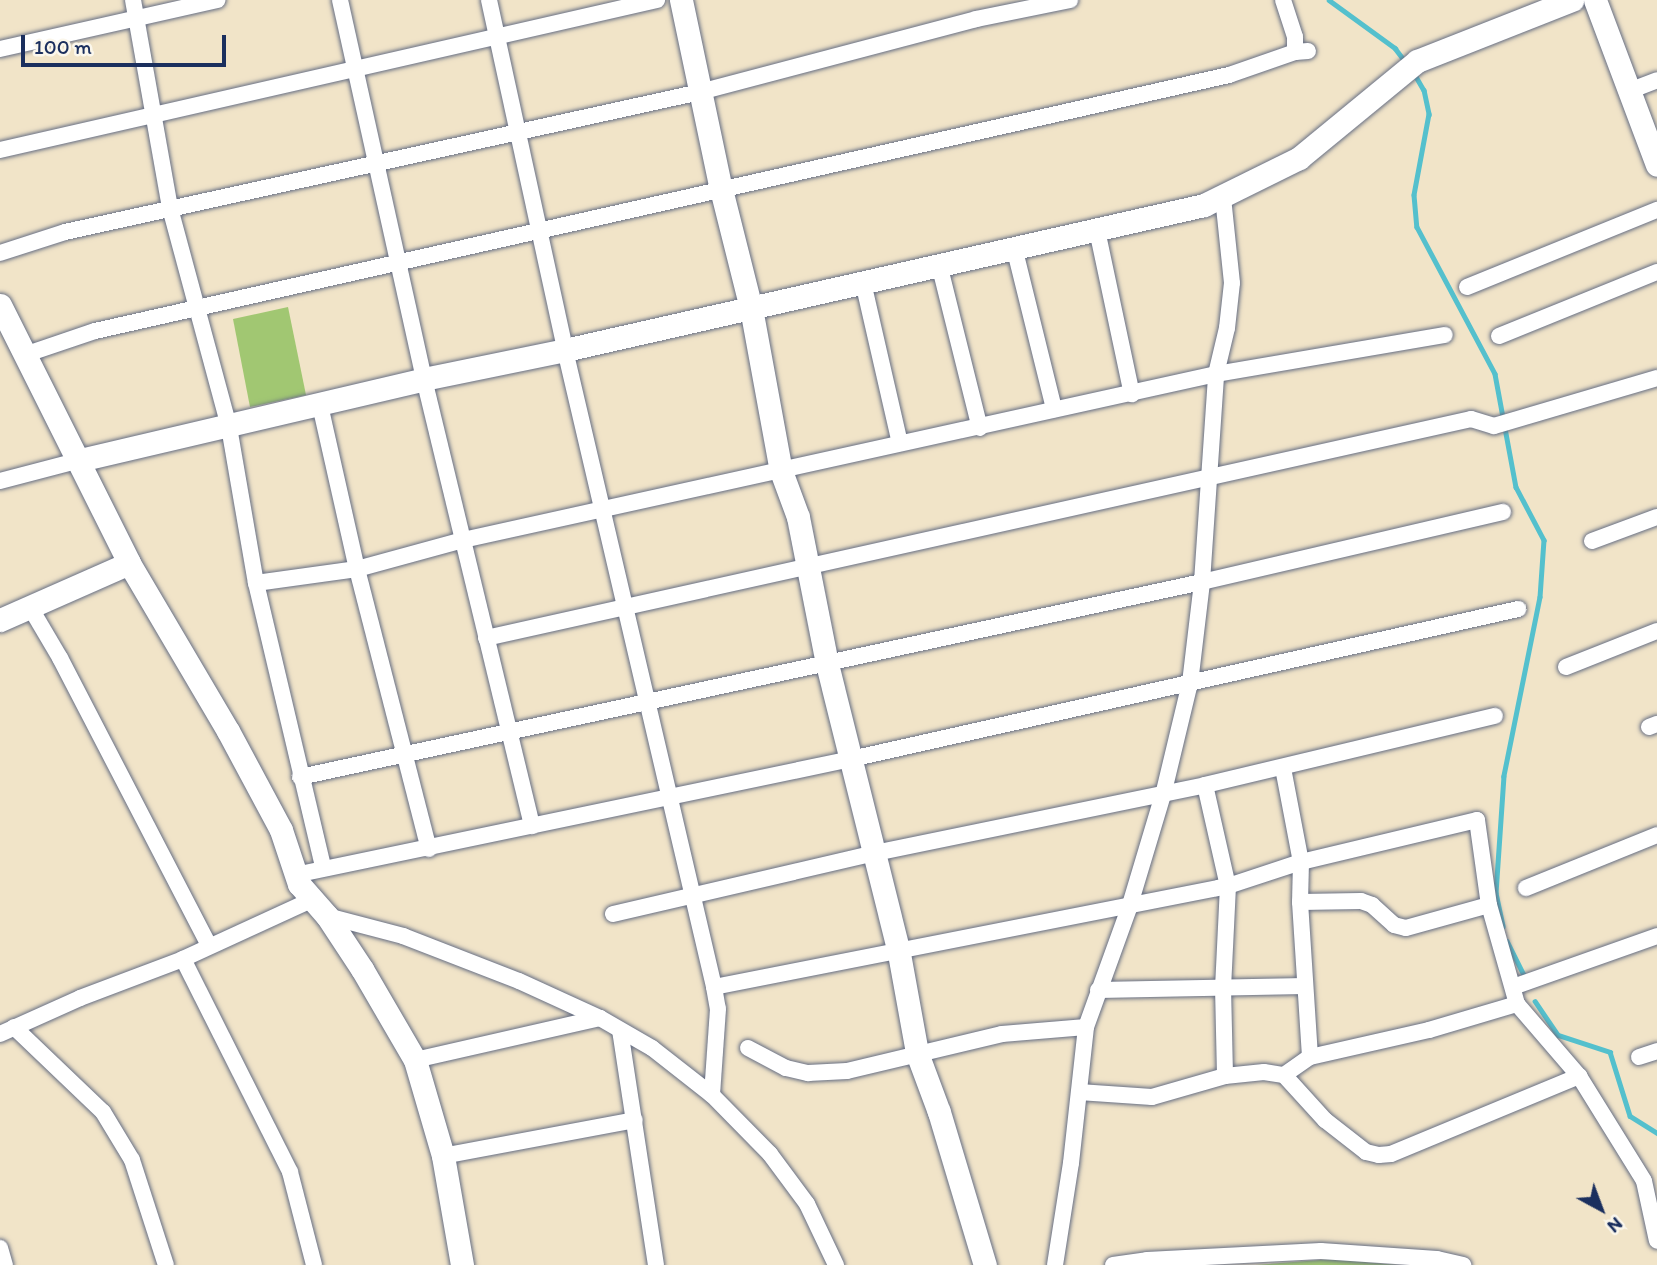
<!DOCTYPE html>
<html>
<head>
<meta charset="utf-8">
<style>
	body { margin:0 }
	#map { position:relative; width:1657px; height:1265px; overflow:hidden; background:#f1e4c8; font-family:Itim,sans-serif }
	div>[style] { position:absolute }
	.green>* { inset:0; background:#a1c772 }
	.stream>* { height:4.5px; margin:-2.25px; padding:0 2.25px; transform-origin:2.25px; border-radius:2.25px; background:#54c0cd }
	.roads { filter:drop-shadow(0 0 2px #666e83) drop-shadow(0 0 2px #666e83) }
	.street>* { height:16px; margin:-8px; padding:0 8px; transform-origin:8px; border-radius:8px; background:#fff }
	.secondary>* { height:23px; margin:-11.5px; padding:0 11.5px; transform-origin:11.5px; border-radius:11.5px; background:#fff }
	span { translate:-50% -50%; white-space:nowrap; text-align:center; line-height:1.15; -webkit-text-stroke:5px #fbf7ec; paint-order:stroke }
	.north { position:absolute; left:1566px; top:1174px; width:70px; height:70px; -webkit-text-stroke:5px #fbf7ec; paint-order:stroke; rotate:139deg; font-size:19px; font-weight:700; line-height:28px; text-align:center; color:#1b2f5e }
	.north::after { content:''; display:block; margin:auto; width:24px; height:32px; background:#1b2f5e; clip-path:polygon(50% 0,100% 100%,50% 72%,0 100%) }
	.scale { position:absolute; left:21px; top:35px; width:205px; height:32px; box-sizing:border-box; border:4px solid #1b2f5e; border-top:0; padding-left:9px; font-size:21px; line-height:24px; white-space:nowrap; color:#1b2f5e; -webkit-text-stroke:5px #fbf7ec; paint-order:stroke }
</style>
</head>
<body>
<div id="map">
	<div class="green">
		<i style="clip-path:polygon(288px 307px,306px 395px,250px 407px,233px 319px)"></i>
		<i style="clip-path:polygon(1333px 1259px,1397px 1265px,1187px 1265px,1255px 1265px)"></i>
	</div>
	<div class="stream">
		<i style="left:1329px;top:0;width:82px;rotate:36deg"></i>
		<i style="left:1395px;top:48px;width:15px;rotate:53deg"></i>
		<i style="left:1414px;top:73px;width:20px;rotate:60deg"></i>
		<i style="left:1424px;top:90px;width:25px;rotate:78deg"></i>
		<i style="left:1429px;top:114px;width:82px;rotate:100.5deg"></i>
		<i style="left:1414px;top:195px;width:32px;rotate:85deg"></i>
		<i style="left:1417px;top:227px;width:166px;rotate:62deg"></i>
		<i style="left:1495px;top:374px;width:115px;rotate:79.5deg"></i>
		<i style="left:1516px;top:487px;width:60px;rotate:62.2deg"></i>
		<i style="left:1544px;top:540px;width:57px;rotate:94deg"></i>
		<i style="left:1540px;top:597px;width:183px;rotate:101.4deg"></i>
		<i style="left:1504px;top:776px;width:117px;rotate:93.9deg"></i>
		<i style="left:1496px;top:893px;width:34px;rotate:78deg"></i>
		<i style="left:1507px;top:941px;width:40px;rotate:63.4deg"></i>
		<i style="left:1535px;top:1001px;width:41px;rotate:55.9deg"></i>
		<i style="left:1558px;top:1035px;width:55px;rotate:18.1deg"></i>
		<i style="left:1610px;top:1052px;width:67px;rotate:72.6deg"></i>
		<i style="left:1630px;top:1116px;width:32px;rotate:32deg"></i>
	</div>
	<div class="roads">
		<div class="street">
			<i style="left:133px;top:0;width:211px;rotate:79.9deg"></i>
			<i style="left:170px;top:208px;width:227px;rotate:74.9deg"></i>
			<i style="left:229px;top:427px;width:158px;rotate:80.2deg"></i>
			<i style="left:256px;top:583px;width:292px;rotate:76.7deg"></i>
			<i style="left:340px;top:0;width:388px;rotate:77.5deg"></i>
			<i style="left:424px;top:379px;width:460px;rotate:76.4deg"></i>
			<i style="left:489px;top:0;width:358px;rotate:77.7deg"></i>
			<i style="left:565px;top:350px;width:654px;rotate:76.83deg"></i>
			<i style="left:714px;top:987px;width:22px;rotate:80deg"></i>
			<i style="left:718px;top:1009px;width:86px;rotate:94deg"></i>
			<i style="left:1283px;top:0;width:39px;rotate:72deg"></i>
			<i style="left:1295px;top:37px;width:15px;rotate:90deg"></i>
			<i style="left:0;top:49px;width:223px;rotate:-12.7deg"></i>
			<i style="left:1629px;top:91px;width:30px;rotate:-21deg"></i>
			<i style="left:0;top:150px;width:674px;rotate:-12.86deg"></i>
			<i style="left:1097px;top:230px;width:168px;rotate:78deg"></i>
			<i style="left:1014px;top:247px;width:167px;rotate:76.1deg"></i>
			<i style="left:0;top:253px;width:68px;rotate:-17.9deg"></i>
			<i style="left:65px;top:232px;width:650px;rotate:-12.43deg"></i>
			<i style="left:700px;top:92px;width:285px;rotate:-14.8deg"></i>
			<i style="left:976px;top:19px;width:96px;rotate:-11.4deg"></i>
			<i style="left:939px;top:264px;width:169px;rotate:76deg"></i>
			<i style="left:863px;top:282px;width:165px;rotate:77.1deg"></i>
			<i style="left:1467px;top:287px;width:205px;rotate:-22.1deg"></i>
			<i style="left:1499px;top:336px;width:170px;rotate:-22.1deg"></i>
			<i style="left:27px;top:354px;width:72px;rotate:-18.7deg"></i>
			<i style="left:95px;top:331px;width:1163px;rotate:-12.72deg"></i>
			<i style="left:1229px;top:75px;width:70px;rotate:-19.2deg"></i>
			<i style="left:1295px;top:52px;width:13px;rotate:-4deg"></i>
			<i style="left:320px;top:405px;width:168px;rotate:77.3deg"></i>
			<i style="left:357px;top:569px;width:289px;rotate:75.6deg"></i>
			<i style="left:0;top:481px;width:83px;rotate:-14.7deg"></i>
			<i style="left:1592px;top:541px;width:69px;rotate:-20.3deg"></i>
			<i style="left:256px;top:583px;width:102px;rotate:-7.9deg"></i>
			<i style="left:357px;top:569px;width:110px;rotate:-15.3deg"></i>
			<i style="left:463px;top:540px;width:771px;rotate:-12.43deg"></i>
			<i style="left:1216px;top:374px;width:232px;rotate:-9.7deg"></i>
			<i style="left:30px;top:607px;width:59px;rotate:59.5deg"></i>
			<i style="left:60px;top:658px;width:324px;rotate:62.6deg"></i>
			<i style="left:486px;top:638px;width:1009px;rotate:-12.53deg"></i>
			<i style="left:1471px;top:419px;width:24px;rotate:17deg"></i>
			<i style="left:1494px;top:426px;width:170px;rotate:-16.4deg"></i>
			<i style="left:1566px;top:667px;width:98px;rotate:-21.6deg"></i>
			<i style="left:1649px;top:727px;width:9px;rotate:-21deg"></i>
			<i style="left:1283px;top:768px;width:96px;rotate:79.2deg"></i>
			<i style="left:1301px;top:862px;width:40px;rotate:91.4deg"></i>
			<i style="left:1300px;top:902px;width:155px;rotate:86.3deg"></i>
			<i style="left:300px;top:777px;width:923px;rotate:-12.2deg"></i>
			<i style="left:1202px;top:582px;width:309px;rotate:-13.1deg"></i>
			<i style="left:1205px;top:785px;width:104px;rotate:77.2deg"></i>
			<i style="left:1228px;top:886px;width:101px;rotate:92.8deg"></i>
			<i style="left:1223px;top:987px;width:89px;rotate:88.7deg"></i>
			<i style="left:295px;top:875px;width:568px;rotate:-11.78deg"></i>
			<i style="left:851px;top:759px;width:684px;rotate:-12.67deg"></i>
			<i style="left:1526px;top:888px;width:141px;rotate:-22deg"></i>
			<i style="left:1300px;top:902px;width:61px;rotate:-0.9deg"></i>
			<i style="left:1361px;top:901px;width:12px;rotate:20deg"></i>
			<i style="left:1372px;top:905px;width:30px;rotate:42deg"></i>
			<i style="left:1394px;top:925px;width:12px;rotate:14deg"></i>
			<i style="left:1406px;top:928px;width:86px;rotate:-15.5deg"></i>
			<i style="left:613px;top:914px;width:269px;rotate:-13.1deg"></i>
			<i style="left:875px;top:853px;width:337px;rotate:-11.6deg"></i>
			<i style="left:1205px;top:785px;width:298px;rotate:-13.4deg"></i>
			<i style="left:327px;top:916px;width:79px;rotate:14.7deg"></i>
			<i style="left:403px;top:936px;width:124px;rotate:21.2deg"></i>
			<i style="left:519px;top:981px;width:89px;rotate:24.6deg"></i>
			<i style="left:600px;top:1018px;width:60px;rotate:30deg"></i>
			<i style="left:652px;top:1048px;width:76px;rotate:38.1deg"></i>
			<i style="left:712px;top:1095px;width:83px;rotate:45.5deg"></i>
			<i style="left:770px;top:1154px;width:62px;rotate:53.5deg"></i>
			<i style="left:807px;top:1204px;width:68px;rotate:64.6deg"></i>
			<i style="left:183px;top:959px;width:238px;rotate:63.3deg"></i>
			<i style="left:290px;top:1172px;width:96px;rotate:75.5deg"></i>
			<i style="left:714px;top:987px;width:524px;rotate:-11.12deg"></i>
			<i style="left:1228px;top:886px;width:77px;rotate:-18.2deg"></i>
			<i style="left:1301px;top:862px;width:181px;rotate:-13.4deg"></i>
			<i style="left:1477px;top:820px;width:86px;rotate:82deg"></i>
			<i style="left:1489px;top:905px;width:103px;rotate:74.2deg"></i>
			<i style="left:1517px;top:1004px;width:95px;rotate:49.3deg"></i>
			<i style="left:1579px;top:1076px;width:123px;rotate:58.2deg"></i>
			<i style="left:1644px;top:1181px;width:61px;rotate:77.8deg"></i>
			<i style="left:1513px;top:987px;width:153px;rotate:-19.5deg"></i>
			<i style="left:1098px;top:990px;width:207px;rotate:-1.1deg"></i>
			<i style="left:14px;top:1027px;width:123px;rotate:43.7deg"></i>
			<i style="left:103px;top:1112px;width:56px;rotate:58.9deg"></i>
			<i style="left:132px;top:1160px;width:110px;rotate:72.1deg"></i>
			<i style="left:620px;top:1030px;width:238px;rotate:81.3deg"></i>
			<i style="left:0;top:1034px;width:88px;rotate:-24.2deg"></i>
			<i style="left:80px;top:998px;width:110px;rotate:-20.7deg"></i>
			<i style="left:183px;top:959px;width:141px;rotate:-24.7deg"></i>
			<i style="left:748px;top:1048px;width:43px;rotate:27.8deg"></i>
			<i style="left:786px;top:1068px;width:23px;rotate:13deg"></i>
			<i style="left:808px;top:1073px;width:39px;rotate:-3deg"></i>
			<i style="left:847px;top:1071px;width:159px;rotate:-13.4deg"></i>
			<i style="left:1002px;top:1034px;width:84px;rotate:-4.8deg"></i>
			<i style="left:1639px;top:1057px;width:19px;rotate:-18deg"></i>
			<i style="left:415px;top:1060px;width:190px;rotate:-12.8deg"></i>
			<i style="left:1284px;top:1075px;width:32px;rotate:-35deg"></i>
			<i style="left:1310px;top:1057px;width:122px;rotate:-12.8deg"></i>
			<i style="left:1429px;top:1030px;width:92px;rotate:-16.5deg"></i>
			<i style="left:1079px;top:1092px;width:73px;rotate:3.9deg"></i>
			<i style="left:1152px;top:1097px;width:76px;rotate:-16deg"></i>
			<i style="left:1225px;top:1076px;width:39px;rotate:-6deg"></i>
			<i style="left:1264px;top:1072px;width:20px;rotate:9deg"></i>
			<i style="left:1284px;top:1075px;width:61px;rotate:47.7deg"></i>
			<i style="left:1325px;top:1120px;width:52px;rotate:38deg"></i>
			<i style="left:1366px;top:1152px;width:13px;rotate:13deg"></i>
			<i style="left:1379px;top:1155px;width:12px;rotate:-5deg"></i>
			<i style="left:1391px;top:1154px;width:204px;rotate:-22.5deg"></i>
			<i style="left:443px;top:1156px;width:195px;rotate:-10.6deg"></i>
			<i style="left:0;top:1248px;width:18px;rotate:74deg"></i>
			<i style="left:1055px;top:1265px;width:103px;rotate:-81.1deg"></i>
			<i style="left:1071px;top:1163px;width:137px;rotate:-83.7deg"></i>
			<i style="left:1086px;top:1027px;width:127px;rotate:-70.1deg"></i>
			<i style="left:1129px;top:908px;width:122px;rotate:-73.3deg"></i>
			<i style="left:1164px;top:791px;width:111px;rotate:-76.5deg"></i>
			<i style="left:1190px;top:683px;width:102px;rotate:-83.2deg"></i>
			<i style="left:1202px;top:582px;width:208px;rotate:-86.1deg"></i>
			<i style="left:1216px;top:374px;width:47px;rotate:-76.6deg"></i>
			<i style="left:1227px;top:328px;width:45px;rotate:-83.7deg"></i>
			<i style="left:1232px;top:283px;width:86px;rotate:-96deg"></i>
			<i style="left:1113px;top:1265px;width:34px;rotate:-8deg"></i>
			<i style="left:1147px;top:1260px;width:174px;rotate:-3deg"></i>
			<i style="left:1321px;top:1251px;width:116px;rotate:3.9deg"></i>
			<i style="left:1437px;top:1259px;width:27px;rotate:13deg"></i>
		</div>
		<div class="secondary">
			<i style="left:681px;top:0;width:193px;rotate:78.1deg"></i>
			<i style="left:721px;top:189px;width:123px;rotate:75.9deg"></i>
			<i style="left:751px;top:308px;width:166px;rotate:79.6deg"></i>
			<i style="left:781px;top:471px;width:49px;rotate:69.7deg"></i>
			<i style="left:798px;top:517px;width:150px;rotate:78.8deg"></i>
			<i style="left:827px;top:664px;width:293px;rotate:76deg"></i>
			<i style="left:898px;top:948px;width:107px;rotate:79.7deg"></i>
			<i style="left:917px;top:1053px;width:63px;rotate:69.6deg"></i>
			<i style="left:939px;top:1112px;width:160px;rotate:73.3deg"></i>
			<i style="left:1595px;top:0;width:176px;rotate:69.4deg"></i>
			<i style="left:0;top:305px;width:288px;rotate:63.4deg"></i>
			<i style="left:129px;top:563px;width:195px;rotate:59.5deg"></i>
			<i style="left:228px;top:731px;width:112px;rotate:61.8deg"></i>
			<i style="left:281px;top:830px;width:57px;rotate:71.6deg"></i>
			<i style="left:299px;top:884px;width:43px;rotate:48.8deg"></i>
			<i style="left:327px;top:916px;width:64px;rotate:56.6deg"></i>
			<i style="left:362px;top:969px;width:105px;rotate:59.8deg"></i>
			<i style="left:415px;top:1060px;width:100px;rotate:73.7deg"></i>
			<i style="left:443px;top:1156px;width:111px;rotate:80.1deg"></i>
			<i style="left:80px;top:460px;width:353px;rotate:-13.2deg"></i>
			<i style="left:424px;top:379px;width:144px;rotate:-11.6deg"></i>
			<i style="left:565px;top:350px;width:655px;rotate:-12.78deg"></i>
			<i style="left:1204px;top:205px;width:106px;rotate:-26.3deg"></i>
			<i style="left:1299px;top:158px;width:153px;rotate:-39.4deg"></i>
			<i style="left:1417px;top:61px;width:167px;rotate:-21.5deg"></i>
			<i style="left:0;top:620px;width:141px;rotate:-23.8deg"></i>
		</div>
	</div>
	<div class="north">N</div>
	<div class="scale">100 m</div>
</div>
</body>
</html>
